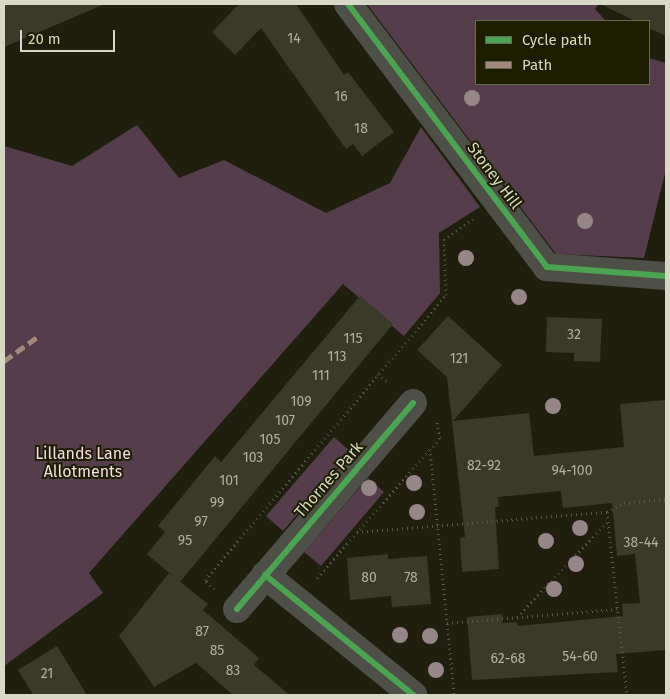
<!DOCTYPE html>
<html>
<head>
<meta charset="utf-8">
<style>
	body { margin:0 }
	#map { position:relative; width:670px; height:699px; overflow:hidden; background:#201f0e; font-family:"Fira Sans",sans-serif }
	div>[style] { position:absolute }
	.green>* { inset:0; background:#563d4b }
	.building>* { inset:0; background:#3a3a29 }
	.path>* { height:3px; margin-top:-1.5px; transform-origin:0; background:repeating-linear-gradient(90deg,#56564d 0 1px,transparent 0 5px) }
	.minor>* { height:28px; margin:-14px; padding:0 14px; transform-origin:14px; border-radius:14px; background:#4e4f46 }
	.quiet>* { height:5px; margin-top:-2.5px; transform-origin:0; background:repeating-linear-gradient(90deg,#a5887d 0 10px,transparent 0 15px) }
	.cycleway>* { height:6px; margin:-3px; padding:0 3px; transform-origin:3px; border-radius:3px; background:#4ca352 }
	.trees>* { width:16px; height:16px; margin:-8px; border-radius:50%; background:#968688 }
	span { translate:-50% -50%; white-space:nowrap; text-align:center; line-height:1.15; -webkit-text-stroke:4px #1d1d00; paint-order:stroke }
	.number-label { font-size:14px; color:#b0b09f }
	.number-label span { -webkit-text-stroke-width:0 }
	.street-label { font-size:16px; color:#d7d8c6 }
	.park-label { font-size:16px; color:#f6daeb }
	.frame { position:absolute; inset:0; border:5px solid #d7d8c6; pointer-events:none }
	.legend { position:absolute; left:475px; top:20px; width:175px; height:65px; box-sizing:border-box; background:#1d1d00; border:1px solid #67684f; margin:0; padding:6px 9px; list-style:none; font-size:15px; color:#d7d8c6 }
	.legend li { display:flex; align-items:center; gap:10px; height:25px }
	.legend b { width:25px; border:1px solid #67684f }
	.scale { position:absolute; left:20px; top:30px; width:95px; height:22px; box-sizing:border-box; border:2px solid #d7d8c6; border-top:0; padding-left:6px; font-size:15px; line-height:18px; white-space:nowrap; color:#d7d8c6; -webkit-text-stroke:4px #1d1d00; paint-order:stroke }
</style>
</head>
<body>
<div id="map">
	<div class="green">
		<i style="clip-path:polygon(367px 4px,599px 4px,595px 9px,606px 21px,476px 21px,476px 84px,649px 84px,649px 58px,666px 63px,666px 169px,644px 258px,556px 254px)"></i>
		<i style="clip-path:polygon(137px 125px,179px 178px,224px 160px,326px 213px,390px 183px,421px 127px,480px 207px,439px 233px,440px 293px,404px 336px,343px 284px,89px 573px,103px 593px,4px 666px,4px 146px,72px 166px)"></i>
		<i style="clip-path:polygon(334px 437px,351px 452px,283px 531px,266px 516px)"></i>
		<i style="clip-path:polygon(368px 478px,384px 492px,321px 566px,304px 552px)"></i>
	</div>
	<div class="building">
		<i style="clip-path:polygon(4px 4px,105px 4px,4px 47px)"></i>
		<i style="clip-path:polygon(239px 4px,296px 4px,344px 75px,348px 72px,394px 132px,362px 156px,353px 144px,346px 149px,261px 28px,235px 55px,212px 32px)"></i>
		<i style="clip-path:polygon(600px 4px,666px 4px,666px 36px,649px 28px,649px 21px,635px 21px)"></i>
		<i style="clip-path:polygon(360px 296px,393px 324px,180px 582px,147px 554px,165px 532px,158px 526px,215px 456px,221px 462px)"></i>
		<i style="clip-path:polygon(448px 316px,502px 365px,453px 421px,529px 413px,534px 456px,624px 447px,620px 404px,666px 400px,666px 650px,616px 654px,618px 672px,472px 680px,467px 617px,502px 614px,502px 623px,517px 622px,518px 626px,623px 616px,622px 604px,640px 603px,635px 554px,617px 556px,612px 503px,563px 508px,561px 491px,498px 497px,499px 507px,495px 507px,499px 569px,462px 572px,460px 538px,465px 537px,447px 377px,417px 350px)"></i>
		<i style="clip-path:polygon(547px 317px,602px 319px,600px 362px,574px 361px,574px 353px,546px 352px)"></i>
		<i style="clip-path:polygon(388px 554px,388px 559px,427px 556px,431px 604px,392px 607px,391px 596px,350px 600px,347px 558px)"></i>
		<i style="clip-path:polygon(169px 573px,208px 604px,203px 610px,259px 658px,254px 665px,290px 695px,233px 695px,196px 663px,154px 687px,119px 636px)"></i>
		<i style="clip-path:polygon(57px 646px,87px 695px,33px 695px,18px 670px)"></i>
	</div>
	<div class="path">
		<i style="left:378px;top:374px;width:14px;rotate:39deg"></i>
		<i style="left:430px;top:449px;width:247px;rotate:84.4deg"></i>
		<i style="left:607px;top:512px;width:184px;rotate:83.8deg"></i>
		<i style="left:357px;top:532px;width:251px;rotate:-4.6deg"></i>
		<i style="left:607px;top:512px;width:19px;rotate:-28deg"></i>
		<i style="left:624px;top:503px;width:42px;rotate:-5.4deg"></i>
		<i style="left:317px;top:578px;width:186px;rotate:-48.7deg"></i>
		<i style="left:440px;top:438px;width:16px;rotate:-101deg"></i>
		<i style="left:214px;top:589px;width:13px;rotate:-135deg"></i>
		<i style="left:205px;top:580px;width:373px;rotate:-49.8deg"></i>
		<i style="left:446px;top:295px;width:55px;rotate:-92.1deg"></i>
		<i style="left:444px;top:240px;width:36px;rotate:-36deg"></i>
		<i style="left:517px;top:617px;width:132px;rotate:-46.5deg"></i>
		<i style="left:447px;top:623px;width:171px;rotate:-4.7deg"></i>
	</div>
	<div class="minor">
		<i style="left:348px;top:4px;width:330px;rotate:52.9deg"></i>
		<i style="left:547px;top:267px;width:119px;rotate:4.3deg"></i>
		<i style="left:265px;top:575px;width:191px;rotate:39deg"></i>
		<i style="left:237px;top:609px;width:271px;rotate:-49.5deg"></i>
	</div>
	<div class="quiet">
		<i style="left:4px;top:361px;width:44px;rotate:-35.8deg"></i>
	</div>
	<div class="cycleway">
		<i style="left:348px;top:4px;width:330px;rotate:52.9deg"></i>
		<i style="left:547px;top:267px;width:119px;rotate:4.3deg"></i>
		<i style="left:265px;top:575px;width:191px;rotate:39deg"></i>
		<i style="left:237px;top:609px;width:271px;rotate:-49.5deg"></i>
	</div>
	<div class="trees">
		<i style="left:472px;top:98px"></i>
		<i style="left:585px;top:221px"></i>
		<i style="left:466px;top:258px"></i>
		<i style="left:519px;top:297px"></i>
		<i style="left:553px;top:406px"></i>
		<i style="left:414px;top:483px"></i>
		<i style="left:369px;top:488px"></i>
		<i style="left:417px;top:512px"></i>
		<i style="left:580px;top:528px"></i>
		<i style="left:546px;top:541px"></i>
		<i style="left:576px;top:564px"></i>
		<i style="left:554px;top:589px"></i>
		<i style="left:400px;top:635px"></i>
		<i style="left:430px;top:636px"></i>
		<i style="left:436px;top:670px"></i>
	</div>
	<div class="number-label">
		<span style="left:294px;top:39px">14</span>
		<span style="left:341px;top:97px">16</span>
		<span style="left:361px;top:129px">18</span>
		<span style="left:574px;top:335px">32</span>
		<span style="left:353px;top:339px">115</span>
		<span style="left:337px;top:357px">113</span>
		<span style="left:459px;top:359px">121</span>
		<span style="left:321px;top:376px">111</span>
		<span style="left:301px;top:402px">109</span>
		<span style="left:285px;top:421px">107</span>
		<span style="left:270px;top:440px">105</span>
		<span style="left:253px;top:458px">103</span>
		<span style="left:484px;top:466px">82-92</span>
		<span style="left:572px;top:471px">94-100</span>
		<span style="left:229px;top:481px">101</span>
		<span style="left:217px;top:503px">99</span>
		<span style="left:201px;top:522px">97</span>
		<span style="left:185px;top:541px">95</span>
		<span style="left:641px;top:543px">38-44</span>
		<span style="left:369px;top:578px">80</span>
		<span style="left:411px;top:578px">78</span>
		<span style="left:202px;top:632px">87</span>
		<span style="left:217px;top:651px">85</span>
		<span style="left:580px;top:657px">54-60</span>
		<span style="left:508px;top:659px">62-68</span>
		<span style="left:233px;top:671px">83</span>
		<span style="left:47px;top:674px">21</span>
	</div>
	<div class="street-label">
		<span style="left:494px;top:176px;rotate:53deg">Stoney Hill</span>
		<span style="left:329px;top:480px;rotate:-49deg">Thornes Park</span>
	</div>
	<div class="park-label">
		<span style="left:83px;top:463px">Lillands Lane<br>Allotments</span>
	</div>
	<div class="frame"></div>
	<ul class="legend">
	<li><b style="height:6px;background:#4ca352"></b>Cycle path</li>
	<li><b style="height:6px;background:#a5887d"></b>Path</li>
	</ul>
	<div class="scale">20 m</div>
</div>
</body>
</html>
